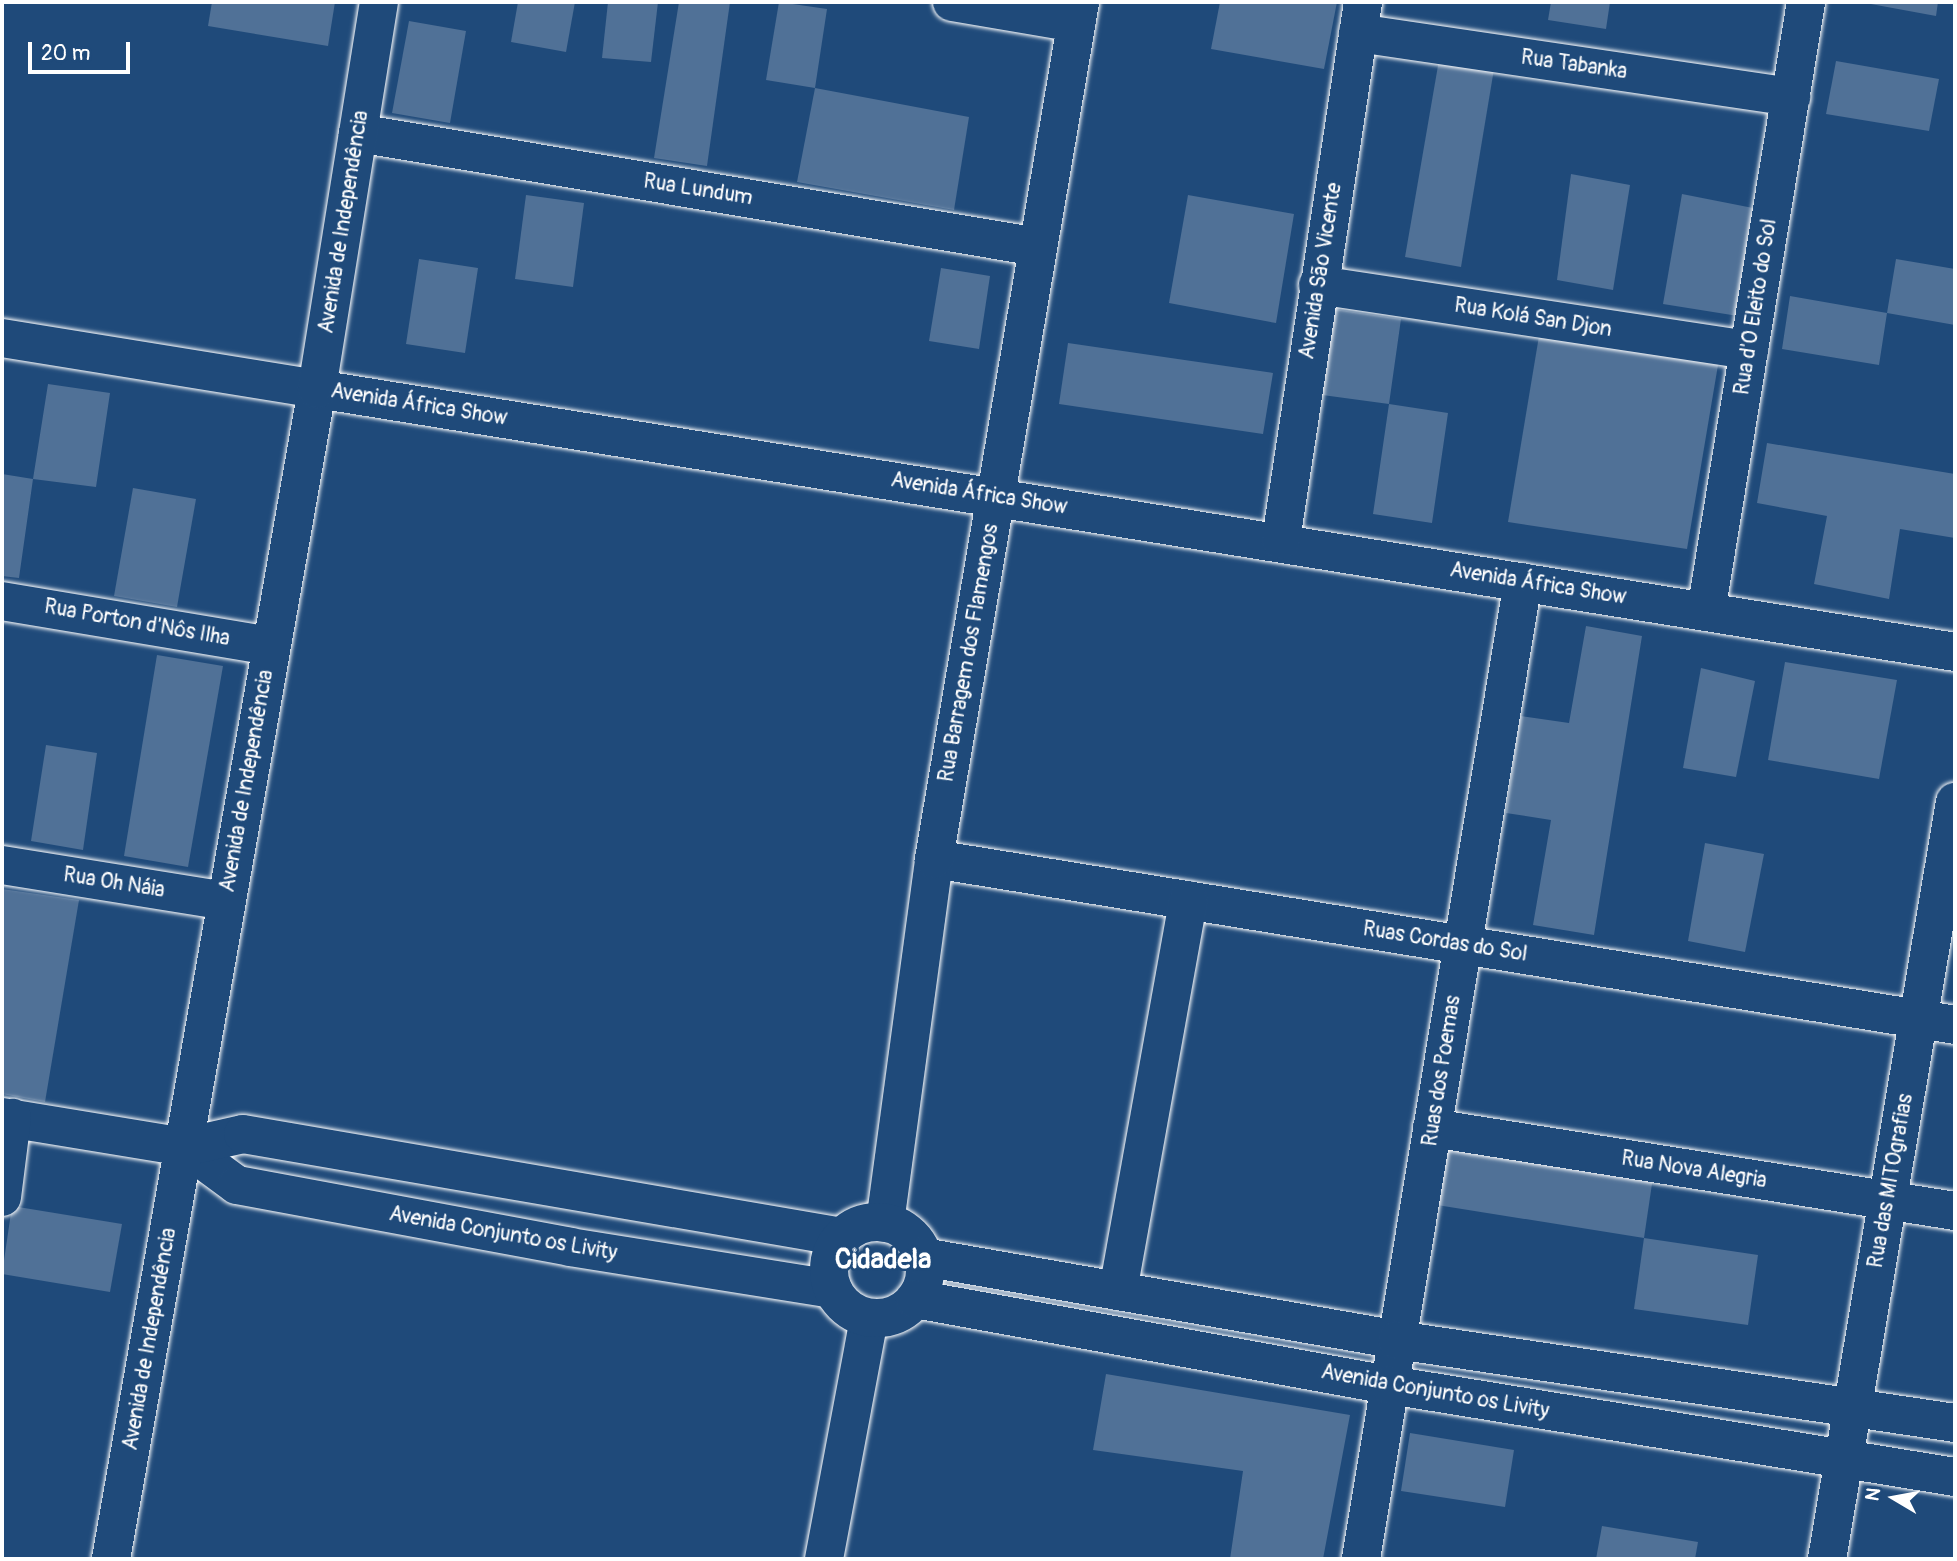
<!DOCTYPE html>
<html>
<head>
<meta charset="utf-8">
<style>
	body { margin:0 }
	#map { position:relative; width:1957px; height:1561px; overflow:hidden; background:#1f4a7a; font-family:Pangolin,sans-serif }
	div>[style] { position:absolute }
	.building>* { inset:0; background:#507197 }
	.roads { filter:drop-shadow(0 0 2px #fff) drop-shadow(0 0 2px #fff) }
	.minor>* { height:38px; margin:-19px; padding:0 19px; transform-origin:19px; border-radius:19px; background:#1f4a7a }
	.tertiary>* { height:38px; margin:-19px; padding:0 19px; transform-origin:19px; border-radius:19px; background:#1f4a7a }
	.tertiary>.ring { margin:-19px; padding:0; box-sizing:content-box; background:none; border:38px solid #1f4a7a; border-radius:50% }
	span { translate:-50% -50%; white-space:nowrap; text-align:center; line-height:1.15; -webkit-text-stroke:5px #1f4a7a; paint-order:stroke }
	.street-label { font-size:21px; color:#fff }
	.district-label { font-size:28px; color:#fff; font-weight:700 }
	.frame { position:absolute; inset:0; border:4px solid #fff; pointer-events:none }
	.north { position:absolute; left:1859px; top:1463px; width:70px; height:70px; -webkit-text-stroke:5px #1f4a7a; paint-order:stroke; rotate:280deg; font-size:19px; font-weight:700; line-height:28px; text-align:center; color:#fff }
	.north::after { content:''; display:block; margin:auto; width:24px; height:32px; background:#fff; clip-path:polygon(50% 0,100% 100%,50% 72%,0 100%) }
	.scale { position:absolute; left:28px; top:42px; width:102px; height:32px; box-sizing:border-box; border:4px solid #fff; border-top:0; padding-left:9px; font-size:21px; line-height:24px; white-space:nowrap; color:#fff; -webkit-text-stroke:5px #1f4a7a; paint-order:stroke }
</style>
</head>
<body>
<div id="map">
	<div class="building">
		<i style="clip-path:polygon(212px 2px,335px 2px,328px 46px,208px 26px)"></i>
		<i style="clip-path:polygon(518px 2px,575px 2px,566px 52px,511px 42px)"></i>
		<i style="clip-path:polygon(608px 2px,658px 2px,651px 62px,602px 58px)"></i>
		<i style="clip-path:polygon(679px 2px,730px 2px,707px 166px,654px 158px)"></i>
		<i style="clip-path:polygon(779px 2px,827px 9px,815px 88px,766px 80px)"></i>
		<i style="clip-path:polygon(1220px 2px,1337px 2px,1324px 69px,1211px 49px)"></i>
		<i style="clip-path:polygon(1551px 2px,1610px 2px,1606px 29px,1548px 20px)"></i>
		<i style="clip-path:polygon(1860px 2px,1938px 2px,1936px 16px)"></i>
		<i style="clip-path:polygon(409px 21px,466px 31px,450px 123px,392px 113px)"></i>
		<i style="clip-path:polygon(1440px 54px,1495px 63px,1461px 267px,1405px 257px)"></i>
		<i style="clip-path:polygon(1836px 61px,1939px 79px,1929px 131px,1826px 114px)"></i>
		<i style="clip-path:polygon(815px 88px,969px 117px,954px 210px,797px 182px)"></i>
		<i style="clip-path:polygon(1571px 174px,1630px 185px,1613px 290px,1557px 280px)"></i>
		<i style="clip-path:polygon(1682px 194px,1758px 209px,1738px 316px,1663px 304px)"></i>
		<i style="clip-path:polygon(526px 195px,584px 203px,573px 287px,515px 279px)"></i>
		<i style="clip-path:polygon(1188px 195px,1294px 214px,1276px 323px,1169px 303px)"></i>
		<i style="clip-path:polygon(419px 259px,478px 268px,465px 353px,406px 344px)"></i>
		<i style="clip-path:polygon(1896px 259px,1955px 269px,1955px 325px,1887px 313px,1879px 365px,1782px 349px,1790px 296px,1887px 313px)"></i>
		<i style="clip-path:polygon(941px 268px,990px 276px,979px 349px,929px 341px)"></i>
		<i style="clip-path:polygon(1327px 308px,1401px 319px,1389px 404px,1448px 413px,1432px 523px,1373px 514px,1389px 404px,1315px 394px)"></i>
		<i style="clip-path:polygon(1540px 330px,1719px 359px,1687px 549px,1508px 522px)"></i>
		<i style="clip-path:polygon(1068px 343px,1273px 373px,1263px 434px,1059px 404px)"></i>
		<i style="clip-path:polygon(48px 384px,110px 393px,96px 487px,33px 479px,19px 578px,2px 576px,2px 474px,33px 479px)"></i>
		<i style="clip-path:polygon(1767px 443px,1955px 474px,1955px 538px,1900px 529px,1889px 599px,1814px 584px,1827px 516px,1757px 503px)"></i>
		<i style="clip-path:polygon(133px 488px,196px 499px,177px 607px,114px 596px)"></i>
		<i style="clip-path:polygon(1586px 626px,1642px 636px,1594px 935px,1533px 925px,1551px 820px,1506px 813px,1520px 716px,1569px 723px)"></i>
		<i style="clip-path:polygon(157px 655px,223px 666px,188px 867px,124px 856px)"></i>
		<i style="clip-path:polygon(1785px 662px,1897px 680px,1879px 779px,1768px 760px)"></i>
		<i style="clip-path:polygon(1701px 668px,1755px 681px,1736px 777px,1683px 768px)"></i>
		<i style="clip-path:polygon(46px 745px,97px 753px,83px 850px,31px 841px)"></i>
		<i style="clip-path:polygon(1705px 843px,1764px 854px,1745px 952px,1688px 941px)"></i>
		<i style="clip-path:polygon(2px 889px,79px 900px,45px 1102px,2px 1094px)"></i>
		<i style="clip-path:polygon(1447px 1144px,1653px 1177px,1644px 1238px,1437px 1205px)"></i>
		<i style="clip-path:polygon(12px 1206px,122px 1224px,110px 1292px,2px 1274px)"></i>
		<i style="clip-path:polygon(1644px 1238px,1758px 1255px,1748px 1325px,1634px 1309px)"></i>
		<i style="clip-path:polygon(1106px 1374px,1350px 1415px,1323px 1559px,1230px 1559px,1243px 1471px,1093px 1450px)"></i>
		<i style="clip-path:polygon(1410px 1433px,1514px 1450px,1505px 1507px,1401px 1491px)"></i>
		<i style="clip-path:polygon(1602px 1526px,1698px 1542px,1695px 1559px,1596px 1559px)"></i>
	</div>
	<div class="roads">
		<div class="minor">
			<i style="left:952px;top:2px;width:126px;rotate:9.6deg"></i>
			<i style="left:1358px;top:33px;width:438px;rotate:8.4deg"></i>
			<i style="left:358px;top:133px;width:689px;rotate:9.52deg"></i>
			<i style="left:1318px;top:285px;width:436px;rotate:8.6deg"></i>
			<i style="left:2px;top:338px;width:319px;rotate:9.2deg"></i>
			<i style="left:2px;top:601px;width:273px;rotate:9.5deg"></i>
			<i style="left:1706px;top:612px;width:618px;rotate:-80.69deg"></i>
			<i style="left:934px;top:859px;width:1034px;rotate:9.23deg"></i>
			<i style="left:2px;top:865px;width:227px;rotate:9.1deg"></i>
			<i style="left:2px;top:1117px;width:185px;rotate:9.3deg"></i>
			<i style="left:1432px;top:1128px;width:530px;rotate:9.02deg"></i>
			<i style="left:2px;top:1197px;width:80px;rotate:-82.8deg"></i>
			<i style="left:885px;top:1223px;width:367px;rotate:-82.3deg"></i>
			<i style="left:934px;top:859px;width:869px;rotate:-80.33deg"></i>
			<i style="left:1118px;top:1291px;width:397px;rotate:-79.8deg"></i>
			<i style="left:824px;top:1559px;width:245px;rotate:-79.4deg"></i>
			<i style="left:1361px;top:1559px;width:990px;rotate:-80.59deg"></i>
			<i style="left:1827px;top:1559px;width:768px;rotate:-80.4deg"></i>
		</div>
		<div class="tertiary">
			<i style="left:317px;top:389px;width:1659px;rotate:9.12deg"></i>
			<i style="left:1281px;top:540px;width:544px;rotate:-81.33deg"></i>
			<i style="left:185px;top:1147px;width:64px;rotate:36.2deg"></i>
			<i style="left:237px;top:1185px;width:339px;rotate:10.5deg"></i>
			<i style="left:570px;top:1247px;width:266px;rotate:9.1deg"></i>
			<i style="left:185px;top:1147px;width:59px;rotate:-12.6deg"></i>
			<i style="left:243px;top:1134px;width:608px;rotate:9.76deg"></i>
			<i class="ring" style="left:829px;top:1222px;width:58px;height:58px"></i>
			<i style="left:923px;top:1257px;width:481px;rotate:9.9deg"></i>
			<i style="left:1397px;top:1340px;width:564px;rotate:8.46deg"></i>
			<i style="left:915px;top:1299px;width:483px;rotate:10.3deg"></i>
			<i style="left:1390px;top:1385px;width:572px;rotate:9.25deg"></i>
			<i style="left:111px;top:1559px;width:1188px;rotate:-80.01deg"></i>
			<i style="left:317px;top:389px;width:392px;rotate:-80.9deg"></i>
		</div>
	</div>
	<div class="street-label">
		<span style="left:1574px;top:65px;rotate:8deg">Rua Tabanka</span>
		<span style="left:698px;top:190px;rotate:9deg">Rua Lundum</span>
		<span style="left:344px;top:222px;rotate:-81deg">Avenida de Independência</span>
		<span style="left:1321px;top:271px;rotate:-81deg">Avenida São Vicente</span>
		<span style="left:1756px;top:307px;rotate:-81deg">Rua d'O Eleito do Sol</span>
		<span style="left:1533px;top:318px;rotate:9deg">Rua Kolá San Djon</span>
		<span style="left:419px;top:405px;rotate:9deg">Avenida África Show</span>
		<span style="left:979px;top:494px;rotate:9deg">Avenida África Show</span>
		<span style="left:1538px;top:584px;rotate:9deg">Avenida África Show</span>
		<span style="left:137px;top:623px;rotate:10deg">Rua Porton d'Nôs Ilha</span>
		<span style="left:969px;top:653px;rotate:-80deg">Rua Barragem dos Flamengos</span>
		<span style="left:247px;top:781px;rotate:-80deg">Avenida de Independência</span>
		<span style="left:114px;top:883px;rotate:9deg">Rua Oh Náia</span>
		<span style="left:1445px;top:942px;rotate:9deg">Ruas Cordas do Sol</span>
		<span style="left:1442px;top:1071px;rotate:-81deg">Ruas dos Poemas</span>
		<span style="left:1694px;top:1170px;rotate:9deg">Rua Nova Alegria</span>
		<span style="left:1891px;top:1181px;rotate:-80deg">Rua das MITOgrafias</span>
		<span style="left:503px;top:1234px;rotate:10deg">Avenida Conjunto os Livity</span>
		<span style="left:150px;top:1339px;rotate:-80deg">Avenida de Independência</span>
		<span style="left:1435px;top:1392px;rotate:10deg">Avenida Conjunto os Livity</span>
	</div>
	<div class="district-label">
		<span style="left:883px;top:1260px">Cidadela</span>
	</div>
	<div class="frame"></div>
	<div class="north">N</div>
	<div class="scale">20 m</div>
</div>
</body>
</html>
